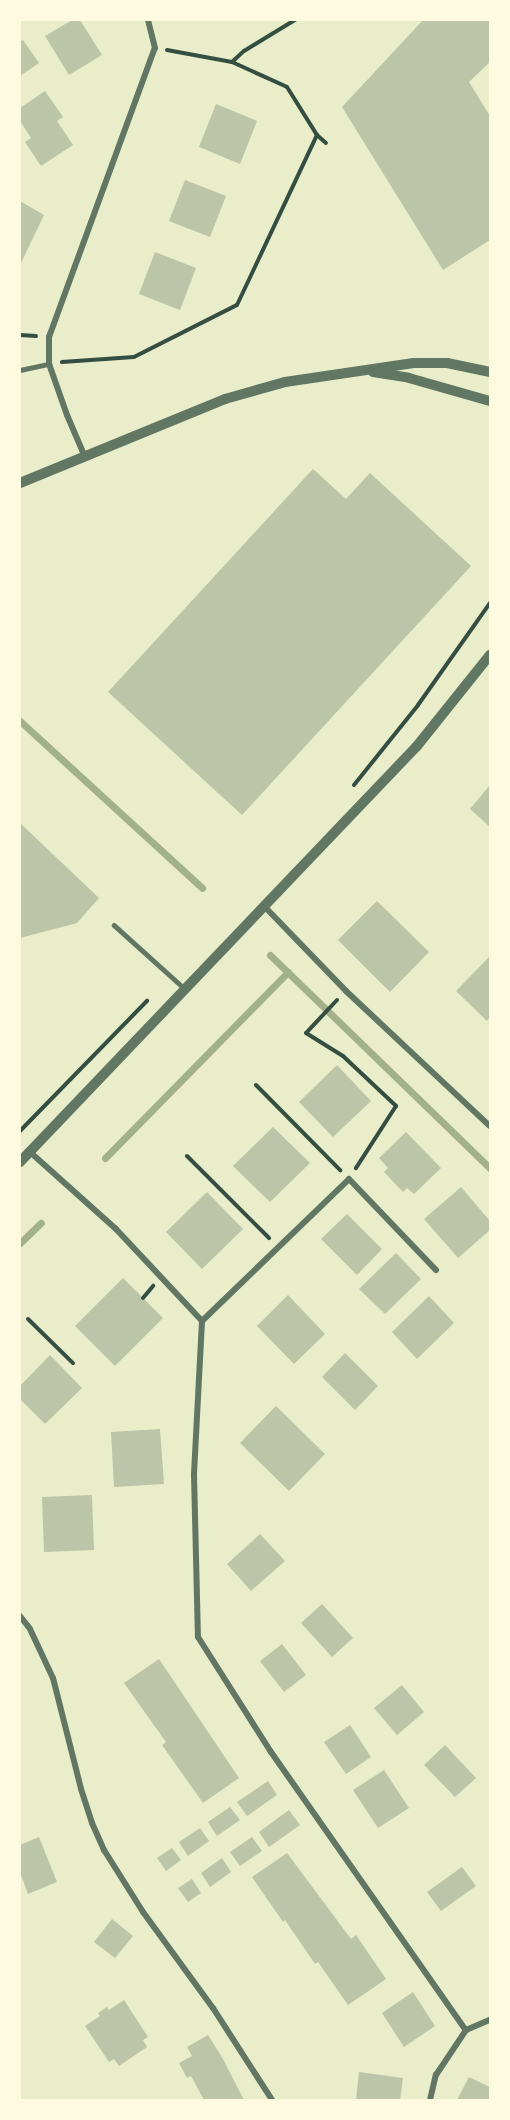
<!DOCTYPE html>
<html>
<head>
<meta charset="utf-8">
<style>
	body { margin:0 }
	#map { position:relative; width:510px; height:2120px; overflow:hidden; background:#e9edc9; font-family:"Open Sans",sans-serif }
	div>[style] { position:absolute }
	.stream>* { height:7px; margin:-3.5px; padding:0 3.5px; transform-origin:3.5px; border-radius:3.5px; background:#a3b18a }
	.building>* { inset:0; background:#bcc5a7 }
	.path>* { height:4px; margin:-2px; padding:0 2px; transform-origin:2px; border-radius:2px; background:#344e41 }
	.service>* { height:4.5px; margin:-2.25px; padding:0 2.25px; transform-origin:2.25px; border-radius:2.25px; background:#617663 }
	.minor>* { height:6px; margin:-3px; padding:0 3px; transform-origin:3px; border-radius:3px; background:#617663 }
	.tertiary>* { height:10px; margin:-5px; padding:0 5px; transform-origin:5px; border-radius:5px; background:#617663 }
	span { translate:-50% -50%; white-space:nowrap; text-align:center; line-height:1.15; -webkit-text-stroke:4.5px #fefae0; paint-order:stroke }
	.frame { position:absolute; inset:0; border:21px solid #fefae0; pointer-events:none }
</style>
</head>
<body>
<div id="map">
	<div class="stream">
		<i style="left:20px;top:721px;width:247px;rotate:42.5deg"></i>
		<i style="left:270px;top:955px;width:306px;rotate:44.1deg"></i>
		<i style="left:105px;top:1158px;width:261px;rotate:-45.5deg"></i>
		<i style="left:20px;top:1243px;width:29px;rotate:-44deg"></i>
	</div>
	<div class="building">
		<i style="clip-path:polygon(72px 20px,80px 20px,102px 55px,69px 75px,45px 36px)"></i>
		<i style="clip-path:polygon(423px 20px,490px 20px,490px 62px,469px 82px,490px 116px,490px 240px,443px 270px,342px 107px)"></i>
		<i style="clip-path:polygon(23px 40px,39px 63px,20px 76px,20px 42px)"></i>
		<i style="clip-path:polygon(45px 91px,63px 117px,57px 121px,73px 145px,41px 166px,25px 142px,31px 138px,20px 121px,20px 108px)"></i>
		<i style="clip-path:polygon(216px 104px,257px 121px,240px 164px,199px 147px)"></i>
		<i style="clip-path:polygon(185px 180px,226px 196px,210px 237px,169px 221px)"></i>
		<i style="clip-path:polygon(20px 201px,44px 215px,20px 265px)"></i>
		<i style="clip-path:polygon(155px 252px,196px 268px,180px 310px,139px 294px)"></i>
		<i style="clip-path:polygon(313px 469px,346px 499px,370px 473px,471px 566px,242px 815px,108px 692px)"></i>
		<i style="clip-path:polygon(490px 785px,490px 827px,470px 809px)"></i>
		<i style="clip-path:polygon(20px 823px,99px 898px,77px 923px,20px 938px)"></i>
		<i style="clip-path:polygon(377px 901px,429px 952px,390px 992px,338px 940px)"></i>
		<i style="clip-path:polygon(490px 956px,490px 1017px,487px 1021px,456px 991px)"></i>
		<i style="clip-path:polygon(337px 1065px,371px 1101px,333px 1137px,299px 1102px)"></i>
		<i style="clip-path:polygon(273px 1127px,310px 1163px,270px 1202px,233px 1166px)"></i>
		<i style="clip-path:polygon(406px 1132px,441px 1168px,414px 1194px,407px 1188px,403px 1192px,384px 1172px,388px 1168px,379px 1158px)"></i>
		<i style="clip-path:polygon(461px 1187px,490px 1221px,490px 1230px,458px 1258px,424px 1219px)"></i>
		<i style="clip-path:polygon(207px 1192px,243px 1229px,202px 1269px,166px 1232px)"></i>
		<i style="clip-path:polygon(347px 1214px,382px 1249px,357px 1275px,321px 1239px)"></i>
		<i style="clip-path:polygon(396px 1253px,421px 1279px,385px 1314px,359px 1289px)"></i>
		<i style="clip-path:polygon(123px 1278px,163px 1318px,115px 1366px,75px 1326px)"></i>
		<i style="clip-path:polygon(288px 1295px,325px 1334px,294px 1364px,257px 1326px)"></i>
		<i style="clip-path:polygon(429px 1296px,454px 1323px,417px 1359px,392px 1332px)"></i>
		<i style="clip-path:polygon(345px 1353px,378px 1386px,355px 1410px,322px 1377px)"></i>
		<i style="clip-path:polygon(50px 1355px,82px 1388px,45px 1424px,20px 1399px,20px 1386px)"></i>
		<i style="clip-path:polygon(276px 1406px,325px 1454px,289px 1491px,240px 1443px)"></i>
		<i style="clip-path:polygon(160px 1429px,164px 1484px,114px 1487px,111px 1432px)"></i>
		<i style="clip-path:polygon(92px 1495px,94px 1550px,44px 1552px,42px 1497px)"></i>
		<i style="clip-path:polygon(260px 1534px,285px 1561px,251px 1591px,227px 1564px)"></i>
		<i style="clip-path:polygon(322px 1604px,353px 1638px,332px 1657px,301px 1623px)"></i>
		<i style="clip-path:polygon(282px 1644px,306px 1675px,284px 1692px,260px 1661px)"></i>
		<i style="clip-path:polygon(159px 1659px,239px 1778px,203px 1803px,162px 1745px,166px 1742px,124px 1683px)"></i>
		<i style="clip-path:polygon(402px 1685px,424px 1712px,397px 1735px,374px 1708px)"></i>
		<i style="clip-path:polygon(350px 1725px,371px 1757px,346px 1774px,324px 1742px)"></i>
		<i style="clip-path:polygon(445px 1745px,476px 1778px,455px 1797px,424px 1765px)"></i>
		<i style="clip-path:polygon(384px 1770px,409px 1808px,378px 1828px,353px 1790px)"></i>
		<i style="clip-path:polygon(268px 1781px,277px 1795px,247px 1816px,237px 1802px)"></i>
		<i style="clip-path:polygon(230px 1807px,240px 1820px,217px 1836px,208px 1822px)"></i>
		<i style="clip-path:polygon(289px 1810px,300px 1825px,269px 1847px,259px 1832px)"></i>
		<i style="clip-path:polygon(200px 1828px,209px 1841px,188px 1856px,179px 1842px)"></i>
		<i style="clip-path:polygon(39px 1837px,57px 1882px,28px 1894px,20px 1872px,20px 1845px)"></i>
		<i style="clip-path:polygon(252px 1837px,262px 1851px,240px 1866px,230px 1852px)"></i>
		<i style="clip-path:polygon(172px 1848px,181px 1860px,166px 1871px,157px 1858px)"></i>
		<i style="clip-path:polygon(287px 1853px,351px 1939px,356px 1935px,386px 1979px,348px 2005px,318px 1962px,315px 1964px,285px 1920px,283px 1922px,252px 1877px)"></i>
		<i style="clip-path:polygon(222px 1858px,231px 1872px,210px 1887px,201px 1873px)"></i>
		<i style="clip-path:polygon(462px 1867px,476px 1886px,441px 1911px,427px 1892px)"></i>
		<i style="clip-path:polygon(192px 1879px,201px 1893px,188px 1902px,178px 1888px)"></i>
		<i style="clip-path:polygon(112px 1919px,133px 1936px,115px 1958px,94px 1942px)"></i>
		<i style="clip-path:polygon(413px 1992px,435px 2026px,404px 2047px,382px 2013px)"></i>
		<i style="clip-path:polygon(124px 2000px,148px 2037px,143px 2040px,147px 2047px,119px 2066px,114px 2059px,109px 2062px,85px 2026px,100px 2016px,98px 2013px,107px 2007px,109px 2010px)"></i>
		<i style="clip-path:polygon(208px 2035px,223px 2059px,244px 2100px,204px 2100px,191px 2076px,187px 2078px,179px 2063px,192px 2056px,187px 2047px)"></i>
		<i style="clip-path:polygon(359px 2072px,403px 2078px,400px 2100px,356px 2100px)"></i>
		<i style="clip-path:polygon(469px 2077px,490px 2087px,490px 2100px,457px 2100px)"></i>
	</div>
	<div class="path">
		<i style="left:167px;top:50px;width:66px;rotate:10.5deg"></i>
		<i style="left:232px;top:62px;width:60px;rotate:24.4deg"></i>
		<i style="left:287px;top:87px;width:57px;rotate:58deg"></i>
		<i style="left:232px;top:62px;width:16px;rotate:-43deg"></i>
		<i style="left:244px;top:51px;width:60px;rotate:-31.3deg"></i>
		<i style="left:20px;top:335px;width:16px;rotate:4deg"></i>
		<i style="left:62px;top:362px;width:72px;rotate:-4deg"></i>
		<i style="left:134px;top:357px;width:115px;rotate:-26.8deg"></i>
		<i style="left:237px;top:305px;width:188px;rotate:-64.8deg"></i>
		<i style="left:317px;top:135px;width:12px;rotate:42deg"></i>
		<i style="left:354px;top:785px;width:102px;rotate:-51.3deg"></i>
		<i style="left:418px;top:705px;width:125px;rotate:-54.8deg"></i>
		<i style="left:337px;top:1000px;width:45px;rotate:133.2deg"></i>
		<i style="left:306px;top:1033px;width:44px;rotate:31.9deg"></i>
		<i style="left:343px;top:1056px;width:73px;rotate:43.3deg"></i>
		<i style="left:396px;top:1106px;width:74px;rotate:122.8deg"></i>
		<i style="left:256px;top:1085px;width:120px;rotate:45.3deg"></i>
		<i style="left:20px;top:1131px;width:182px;rotate:-45.7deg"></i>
		<i style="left:187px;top:1156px;width:116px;rotate:45deg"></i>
		<i style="left:143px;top:1298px;width:16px;rotate:-50deg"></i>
		<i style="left:28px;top:1319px;width:63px;rotate:44.4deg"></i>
	</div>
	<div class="service">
		<i style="left:20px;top:370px;width:30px;rotate:-12deg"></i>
		<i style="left:114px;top:925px;width:96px;rotate:42deg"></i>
	</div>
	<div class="minor">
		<i style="left:85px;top:457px;width:46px;rotate:-113.2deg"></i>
		<i style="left:67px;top:415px;width:54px;rotate:-109.4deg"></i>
		<i style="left:49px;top:364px;width:27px;rotate:-90deg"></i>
		<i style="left:49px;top:337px;width:308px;rotate:-69.9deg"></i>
		<i style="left:155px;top:48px;width:29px;rotate:-104deg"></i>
		<i style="left:264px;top:906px;width:118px;rotate:46deg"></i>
		<i style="left:346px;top:991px;width:197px;rotate:43.2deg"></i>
		<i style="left:30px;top:1152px;width:115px;rotate:41.8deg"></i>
		<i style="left:116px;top:1229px;width:126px;rotate:46.9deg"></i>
		<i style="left:202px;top:1321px;width:154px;rotate:93deg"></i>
		<i style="left:194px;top:1475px;width:162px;rotate:88.6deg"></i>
		<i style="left:198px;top:1637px;width:136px;rotate:57.6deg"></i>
		<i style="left:271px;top:1752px;width:340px;rotate:55deg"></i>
		<i style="left:202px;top:1321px;width:204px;rotate:-44deg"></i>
		<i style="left:349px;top:1179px;width:126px;rotate:46.3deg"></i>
		<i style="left:20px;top:1616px;width:16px;rotate:52deg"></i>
		<i style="left:30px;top:1629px;width:54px;rotate:64.9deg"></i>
		<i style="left:53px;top:1678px;width:114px;rotate:75.8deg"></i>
		<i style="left:81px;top:1789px;width:36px;rotate:72deg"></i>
		<i style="left:92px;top:1823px;width:30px;rotate:66deg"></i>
		<i style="left:104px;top:1850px;width:73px;rotate:57.8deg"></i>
		<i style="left:143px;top:1912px;width:119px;rotate:53.9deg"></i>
		<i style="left:213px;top:2008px;width:109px;rotate:57.3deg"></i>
		<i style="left:430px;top:2100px;width:26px;rotate:-77deg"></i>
		<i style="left:436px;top:2075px;width:54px;rotate:-56.3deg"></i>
		<i style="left:466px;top:2030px;width:26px;rotate:-23deg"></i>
	</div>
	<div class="tertiary">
		<i style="left:373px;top:372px;width:36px;rotate:9deg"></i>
		<i style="left:409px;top:378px;width:84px;rotate:15.9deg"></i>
		<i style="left:20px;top:483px;width:222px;rotate:-22.3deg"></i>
		<i style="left:225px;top:399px;width:62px;rotate:-15.8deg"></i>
		<i style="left:285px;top:382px;width:130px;rotate:-8.4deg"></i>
		<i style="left:414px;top:363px;width:33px"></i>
		<i style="left:447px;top:363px;width:44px;rotate:11.8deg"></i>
		<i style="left:20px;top:1162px;width:575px;rotate:-46.34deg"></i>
		<i style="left:417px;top:746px;width:117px;rotate:-51.3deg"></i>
	</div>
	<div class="frame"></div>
</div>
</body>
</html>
